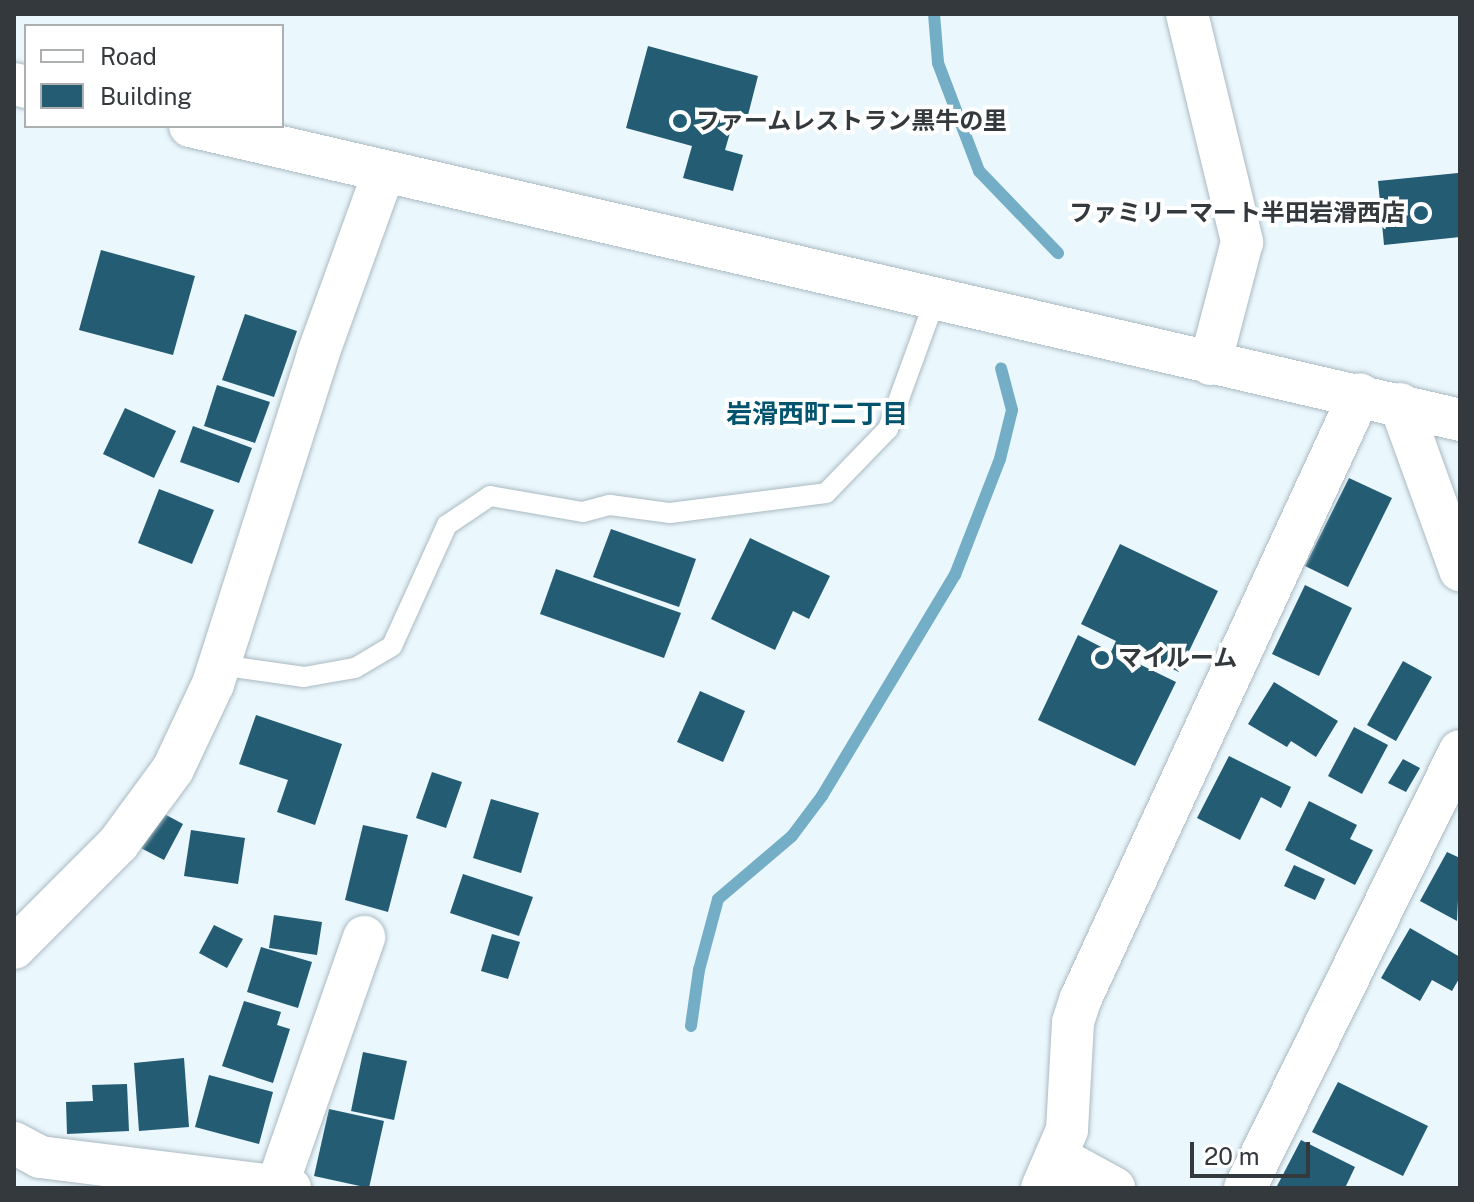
<!DOCTYPE html>
<html>
<head>
<meta charset="utf-8">
<style>
	body { margin:0 }
	#map { position:relative; width:1474px; height:1202px; overflow:hidden; background:#eaf7fd; font-family:"Public Sans","Noto Sans JP",sans-serif }
	div>[style] { position:absolute }
	.stream>* { height:12px; margin:-6px; padding:0 6px; transform-origin:6px; border-radius:6px; background:#74adc6 }
	.building>* { inset:0; background:#235c73 }
	.roads { filter:drop-shadow(0 0 2px #aabac1) drop-shadow(0 0 2px #aabac1) }
	.service>* { height:20px; margin:-10px; padding:0 10px; transform-origin:10px; border-radius:10px; background:#fff }
	.minor>* { height:42px; margin:-21px; padding:0 21px; transform-origin:21px; border-radius:21px; background:#fff }
	.dots>* { width:22px; height:22px; translate:-50% -50%; box-sizing:border-box; border:4px solid #fff; border-radius:50% }
	span { translate:-50% -50%; white-space:nowrap; text-align:center; line-height:1.15; -webkit-text-stroke:8px #fff; paint-order:stroke }
	.poi-label { font-size:24px; color:#33393c; font-weight:700 }
	.left { translate:0 -50%; text-align:left }
	.right { translate:-100% -50%; text-align:right }
	.neighbourhood-label { font-size:26px; color:#02546e; font-weight:700 }
	.frame { position:absolute; inset:0; border:16px solid #33393c; pointer-events:none }
	.legend { position:absolute; left:24px; top:24px; width:260px; height:104px; box-sizing:border-box; background:#fff; border:2px solid #adb0b1; margin:0; padding:10px 14px; list-style:none; font-size:24px; color:#33393c }
	.legend li { display:flex; align-items:center; gap:16px; height:40px }
	.legend b { width:40px; border:2px solid #adb0b1 }
	.scale { position:absolute; left:1190px; top:1142px; width:120px; height:36px; box-sizing:border-box; border:4px solid #33393c; border-top:0; padding-left:10px; font-size:24px; line-height:28px; white-space:nowrap; color:#33393c; -webkit-text-stroke:6px #fff; paint-order:stroke }
</style>
</head>
<body>
<div id="map">
	<div class="stream">
		<i style="left:934px;top:14px;width:49px;rotate:85.3deg"></i>
		<i style="left:938px;top:63px;width:116px;rotate:69.2deg"></i>
		<i style="left:979px;top:171px;width:114px;rotate:46.1deg"></i>
		<i style="left:691px;top:1026px;width:57px;rotate:-81.9deg"></i>
		<i style="left:699px;top:970px;width:73px;rotate:-75deg"></i>
		<i style="left:718px;top:899px;width:97px;rotate:-40.4deg"></i>
		<i style="left:792px;top:836px;width:50px;rotate:-53.1deg"></i>
		<i style="left:822px;top:796px;width:258px;rotate:-59deg"></i>
		<i style="left:955px;top:575px;width:124px;rotate:-68.8deg"></i>
		<i style="left:1000px;top:459px;width:50px;rotate:-76.2deg"></i>
		<i style="left:1012px;top:410px;width:43px;rotate:-104.7deg"></i>
	</div>
	<div class="building">
		<i style="clip-path:polygon(648px 46px,758px 76px,748px 115px,736px 112px,725px 150px,743px 155px,733px 191px,683px 178px,692px 146px,626px 128px)"></i>
		<i style="clip-path:polygon(1458px 173px,1460px 237px,1384px 245px,1378px 181px)"></i>
		<i style="clip-path:polygon(101px 250px,195px 276px,173px 355px,79px 330px)"></i>
		<i style="clip-path:polygon(245px 314px,297px 331px,274px 397px,222px 380px)"></i>
		<i style="clip-path:polygon(217px 385px,270px 402px,255px 443px,204px 426px)"></i>
		<i style="clip-path:polygon(125px 408px,176px 431px,154px 478px,103px 454px)"></i>
		<i style="clip-path:polygon(193px 426px,252px 448px,239px 483px,180px 462px)"></i>
		<i style="clip-path:polygon(1349px 478px,1392px 498px,1348px 587px,1305px 566px)"></i>
		<i style="clip-path:polygon(159px 489px,214px 510px,192px 564px,138px 543px)"></i>
		<i style="clip-path:polygon(611px 529px,696px 559px,679px 607px,593px 577px)"></i>
		<i style="clip-path:polygon(750px 538px,830px 576px,809px 619px,793px 611px,775px 650px,711px 619px)"></i>
		<i style="clip-path:polygon(1120px 544px,1218px 591px,1179px 672px,1139px 653px,1135px 662px,1176px 682px,1135px 766px,1038px 720px,1078px 635px,1111px 652px,1116px 641px,1081px 624px)"></i>
		<i style="clip-path:polygon(556px 569px,681px 613px,664px 658px,540px 614px)"></i>
		<i style="clip-path:polygon(1305px 585px,1352px 608px,1319px 676px,1272px 654px)"></i>
		<i style="clip-path:polygon(1403px 661px,1432px 677px,1396px 741px,1367px 725px)"></i>
		<i style="clip-path:polygon(1274px 682px,1338px 721px,1316px 757px,1291px 741px,1287px 747px,1248px 724px)"></i>
		<i style="clip-path:polygon(700px 691px,745px 711px,723px 762px,677px 742px)"></i>
		<i style="clip-path:polygon(256px 715px,342px 744px,315px 825px,277px 812px,288px 780px,239px 764px)"></i>
		<i style="clip-path:polygon(1354px 727px,1388px 745px,1362px 794px,1328px 776px)"></i>
		<i style="clip-path:polygon(1229px 756px,1291px 787px,1281px 808px,1261px 797px,1240px 840px,1197px 818px)"></i>
		<i style="clip-path:polygon(1403px 759px,1420px 768px,1406px 792px,1388px 783px)"></i>
		<i style="clip-path:polygon(432px 772px,462px 782px,446px 828px,416px 818px)"></i>
		<i style="clip-path:polygon(491px 799px,539px 813px,521px 873px,473px 858px)"></i>
		<i style="clip-path:polygon(1309px 801px,1357px 825px,1350px 839px,1373px 850px,1355px 885px,1285px 850px)"></i>
		<i style="clip-path:polygon(155px 809px,183px 824px,164px 860px,135px 845px)"></i>
		<i style="clip-path:polygon(363px 825px,408px 835px,388px 912px,345px 900px)"></i>
		<i style="clip-path:polygon(191px 830px,245px 838px,238px 884px,184px 876px)"></i>
		<i style="clip-path:polygon(1447px 852px,1460px 858px,1457px 921px,1420px 901px)"></i>
		<i style="clip-path:polygon(1294px 865px,1325px 879px,1315px 900px,1284px 886px)"></i>
		<i style="clip-path:polygon(463px 874px,533px 897px,519px 936px,450px 913px)"></i>
		<i style="clip-path:polygon(274px 915px,322px 922px,317px 955px,269px 948px)"></i>
		<i style="clip-path:polygon(214px 925px,243px 939px,227px 968px,199px 953px)"></i>
		<i style="clip-path:polygon(1410px 928px,1460px 957px,1460px 977px,1452px 991px,1432px 980px,1420px 1001px,1381px 978px)"></i>
		<i style="clip-path:polygon(492px 934px,520px 942px,508px 979px,481px 971px)"></i>
		<i style="clip-path:polygon(261px 947px,312px 962px,298px 1008px,247px 992px)"></i>
		<i style="clip-path:polygon(244px 1001px,281px 1012px,277px 1025px,290px 1029px,273px 1083px,222px 1066px)"></i>
		<i style="clip-path:polygon(363px 1052px,407px 1061px,394px 1120px,351px 1111px)"></i>
		<i style="clip-path:polygon(184px 1058px,189px 1127px,139px 1131px,134px 1063px)"></i>
		<i style="clip-path:polygon(209px 1075px,273px 1092px,259px 1144px,195px 1127px)"></i>
		<i style="clip-path:polygon(1338px 1082px,1428px 1126px,1403px 1176px,1312px 1132px)"></i>
		<i style="clip-path:polygon(127px 1084px,129px 1131px,67px 1134px,66px 1102px,93px 1101px,92px 1085px)"></i>
		<i style="clip-path:polygon(329px 1109px,384px 1121px,369px 1188px,314px 1176px)"></i>
		<i style="clip-path:polygon(1301px 1140px,1355px 1167px,1345px 1188px,1276px 1188px)"></i>
	</div>
	<div class="roads">
		<div class="service">
			<i style="left:220px;top:665px;width:85px;rotate:8.1deg"></i>
			<i style="left:304px;top:677px;width:52px;rotate:-10deg"></i>
			<i style="left:355px;top:668px;width:43px;rotate:-30.7deg"></i>
			<i style="left:392px;top:646px;width:133px;rotate:-65.6deg"></i>
			<i style="left:447px;top:525px;width:52px;rotate:-34deg"></i>
			<i style="left:490px;top:496px;width:94px;rotate:9.8deg"></i>
			<i style="left:583px;top:512px;width:28px;rotate:-15deg"></i>
			<i style="left:610px;top:505px;width:61px;rotate:7.6deg"></i>
			<i style="left:670px;top:513px;width:157px;rotate:-7.3deg"></i>
			<i style="left:826px;top:493px;width:89px;rotate:-45.9deg"></i>
			<i style="left:888px;top:429px;width:137px;rotate:-70deg"></i>
		</div>
		<div class="minor">
			<i style="left:1187px;top:14px;width:235px;rotate:76.4deg"></i>
			<i style="left:1242px;top:242px;width:126px;rotate:104.7deg"></i>
			<i style="left:14px;top:84px;width:12px;rotate:14deg"></i>
			<i style="left:190px;top:126px;width:1304px;rotate:13.03deg"></i>
			<i style="left:1400px;top:404px;width:177px;rotate:70.1deg"></i>
			<i style="left:14px;top:948px;width:147px;rotate:-45deg"></i>
			<i style="left:118px;top:844px;width:93px;rotate:-53.7deg"></i>
			<i style="left:173px;top:769px;width:94px;rotate:-64.8deg"></i>
			<i style="left:213px;top:684px;width:346px;rotate:-72.3deg"></i>
			<i style="left:318px;top:354px;width:194px;rotate:-70.1deg"></i>
			<i style="left:14px;top:1143px;width:30px;rotate:28deg"></i>
			<i style="left:40px;top:1157px;width:252px;rotate:7.1deg"></i>
			<i style="left:1059px;top:1158px;width:63px;rotate:28.6deg"></i>
			<i style="left:277px;top:1186px;width:264px;rotate:-70.7deg"></i>
			<i style="left:1042px;top:1188px;width:63px;rotate:-66.7deg"></i>
			<i style="left:1067px;top:1130px;width:108px;rotate:-86.8deg"></i>
			<i style="left:1073px;top:1022px;width:25px;rotate:-72deg"></i>
			<i style="left:1081px;top:998px;width:665px;rotate:-65.21deg"></i>
			<i style="left:1245px;top:1188px;width:487px;rotate:-63.8deg"></i>
		</div>
	</div>
	<div class="dots">
		<i style="left:680px;top:121px;background:#215e75"></i>
		<i style="left:1421px;top:213px;background:#215e75"></i>
		<i style="left:1102px;top:658px;background:#215e75"></i>
	</div>
	<div class="poi-label">
		<span class="left" style="left:696px;top:121px">ファームレストラン黒牛の里</span>
		<span class="right" style="left:1405px;top:213px">ファミリーマート半田岩滑西店</span>
		<span class="left" style="left:1118px;top:658px">マイルーム</span>
	</div>
	<div class="neighbourhood-label">
		<span style="left:817px;top:414px">岩滑西町二丁目</span>
	</div>
	<div class="frame"></div>
	<ul class="legend">
	<li><b style="height:10px;background:#fff"></b>Road</li>
	<li><b style="height:22px;background:#235c73"></b>Building</li>
	</ul>
	<div class="scale">20 m</div>
</div>
</body>
</html>
